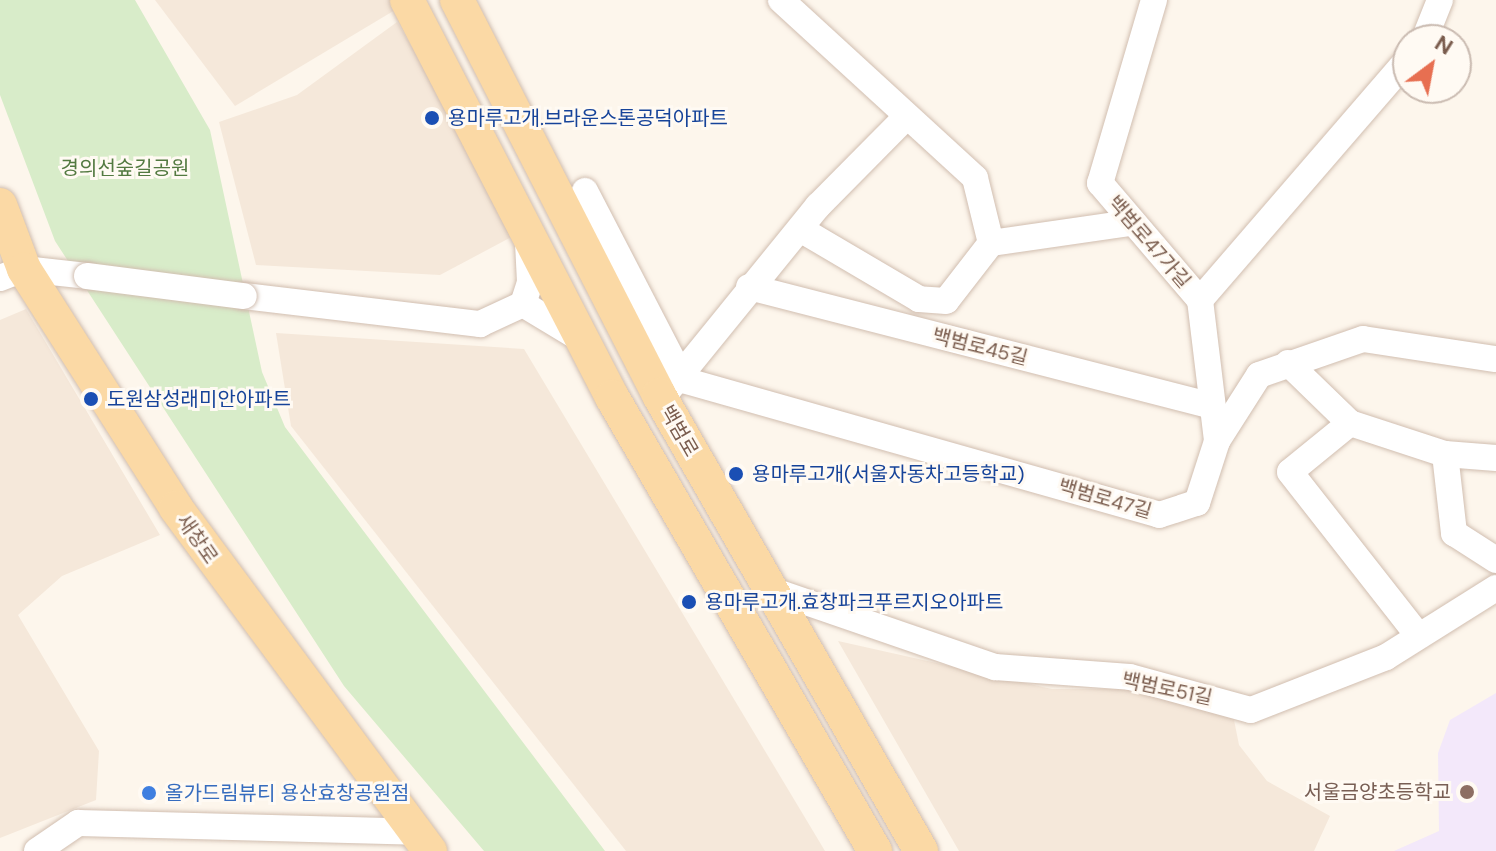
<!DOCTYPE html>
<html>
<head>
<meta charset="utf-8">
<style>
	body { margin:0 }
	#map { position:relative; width:1496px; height:851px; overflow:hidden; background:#fdf6ec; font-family:"DM Sans","Noto Sans KR",sans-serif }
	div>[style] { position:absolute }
	.residential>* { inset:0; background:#f5e8da }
	.education>* { inset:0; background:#f3e8fa }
	.green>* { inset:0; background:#d8ecc9 }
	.roads { filter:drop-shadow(0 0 2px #d1beb0) drop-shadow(0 0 2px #d1beb0) }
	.minor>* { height:26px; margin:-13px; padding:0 13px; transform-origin:13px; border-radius:13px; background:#fff }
	.major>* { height:34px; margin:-17px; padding:0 17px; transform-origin:17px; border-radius:17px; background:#fbd9a5 }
	.bridges { filter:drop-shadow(0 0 2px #d1beb0) drop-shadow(0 0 2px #d1beb0) }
	.minor-bridge>* { height:26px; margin:-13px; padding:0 13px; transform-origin:13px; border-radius:13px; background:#fff }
	.dots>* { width:22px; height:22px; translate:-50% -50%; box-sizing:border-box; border:4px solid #fffaf3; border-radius:50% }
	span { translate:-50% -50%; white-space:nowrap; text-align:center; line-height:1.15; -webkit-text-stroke:6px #fffaf3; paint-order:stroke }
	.transit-label { font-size:20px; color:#164399 }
	.left { translate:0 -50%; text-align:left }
	.park-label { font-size:20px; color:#537a41 }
	.street-label { font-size:20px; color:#7a5c4d }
	.education-label { font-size:20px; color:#785e54 }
	.right { translate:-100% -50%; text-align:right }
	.shop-label { font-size:20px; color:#366cbe }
	.north { position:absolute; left:1392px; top:24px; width:80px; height:80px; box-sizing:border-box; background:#fffaf3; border:2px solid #cabbb1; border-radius:50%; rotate:32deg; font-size:22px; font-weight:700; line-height:32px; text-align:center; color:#7a5c4d }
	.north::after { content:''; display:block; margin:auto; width:28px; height:36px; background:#e76f51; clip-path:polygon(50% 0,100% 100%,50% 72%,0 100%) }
</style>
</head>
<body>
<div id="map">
	<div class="residential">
		<i style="clip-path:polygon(155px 0,390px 0,395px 10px,235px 106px)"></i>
		<i style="clip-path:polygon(397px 22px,521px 232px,440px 275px,256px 265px,219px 122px,297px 95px)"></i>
		<i style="clip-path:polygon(26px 309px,160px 535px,62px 576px,18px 615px,99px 751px,96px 800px,0 838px,0 320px)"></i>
		<i style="clip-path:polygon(276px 333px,524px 349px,825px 851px,626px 851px,291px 426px)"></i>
		<i style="clip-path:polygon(838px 641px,1052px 689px,1131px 689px,1233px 715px,1239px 745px,1267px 781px,1330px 816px,1314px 851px,959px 851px)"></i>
	</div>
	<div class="education">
		<i style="clip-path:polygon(1496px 693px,1496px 851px,1394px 851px,1439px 831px,1438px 753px,1450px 720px)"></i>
	</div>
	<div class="green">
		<i style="clip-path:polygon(0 0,135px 0,210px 130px,262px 372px,285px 427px,605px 851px,484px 851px,344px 686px,55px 241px,0 95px)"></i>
	</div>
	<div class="roads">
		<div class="minor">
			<i style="left:781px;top:0;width:263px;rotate:42.5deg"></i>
			<i style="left:975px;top:178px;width:67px;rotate:76.2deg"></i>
			<i style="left:991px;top:243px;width:73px;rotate:127.8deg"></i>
			<i style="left:946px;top:301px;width:27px;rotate:-176deg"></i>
			<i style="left:919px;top:299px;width:138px;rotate:-149.5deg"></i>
			<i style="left:1154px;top:0;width:191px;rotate:106.4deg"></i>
			<i style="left:1100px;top:183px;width:154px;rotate:49.5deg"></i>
			<i style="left:1200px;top:300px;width:142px;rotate:83.1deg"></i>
			<i style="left:1424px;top:40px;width:43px;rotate:-68.2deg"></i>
			<i style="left:585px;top:191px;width:213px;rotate:62.6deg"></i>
			<i style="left:991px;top:243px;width:140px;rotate:-8.2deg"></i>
			<i style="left:0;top:278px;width:26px;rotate:-21deg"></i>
			<i style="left:24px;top:269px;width:63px;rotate:6.3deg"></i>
			<i style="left:749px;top:287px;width:477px;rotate:14.4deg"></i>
			<i style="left:244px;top:296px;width:238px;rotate:6.8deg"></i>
			<i style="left:480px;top:324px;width:47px;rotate:-24.9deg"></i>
			<i style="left:523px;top:304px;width:23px;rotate:-72deg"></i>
			<i style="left:530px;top:282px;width:40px;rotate:-92.9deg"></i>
			<i style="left:1200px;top:300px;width:318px;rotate:-49.2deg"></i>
			<i style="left:523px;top:304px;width:62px;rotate:31.1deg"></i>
			<i style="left:1288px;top:363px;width:86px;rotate:44.1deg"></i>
			<i style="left:1350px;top:423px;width:100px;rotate:18.1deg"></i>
			<i style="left:1445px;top:454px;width:51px;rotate:4.5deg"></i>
			<i style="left:683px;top:380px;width:495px;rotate:15.8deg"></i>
			<i style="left:1159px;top:515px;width:40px;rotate:-18deg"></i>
			<i style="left:1197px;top:503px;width:65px;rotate:-72.1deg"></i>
			<i style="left:1217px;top:441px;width:78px;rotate:-57.5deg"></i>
			<i style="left:1259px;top:375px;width:110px;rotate:-19.1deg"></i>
			<i style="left:1363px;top:339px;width:134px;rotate:8.6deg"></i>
			<i style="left:670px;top:388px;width:235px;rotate:-50.9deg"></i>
			<i style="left:818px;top:206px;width:124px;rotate:-45.3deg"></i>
			<i style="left:1350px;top:423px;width:77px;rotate:140.8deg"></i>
			<i style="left:1290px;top:472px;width:206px;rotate:51.9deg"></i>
			<i style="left:1445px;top:454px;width:80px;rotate:83.5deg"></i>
			<i style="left:1454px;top:533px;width:50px;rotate:32.7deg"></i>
			<i style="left:771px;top:590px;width:237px;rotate:19deg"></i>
			<i style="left:995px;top:667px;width:135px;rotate:4.2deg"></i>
			<i style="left:1130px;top:677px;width:125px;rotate:15.3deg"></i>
			<i style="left:1251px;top:710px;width:145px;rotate:-21.4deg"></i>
			<i style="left:1386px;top:657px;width:130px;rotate:-32.1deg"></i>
			<i style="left:37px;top:851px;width:50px;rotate:-34.3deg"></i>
			<i style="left:78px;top:823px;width:338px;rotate:1.5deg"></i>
		</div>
		<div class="major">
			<i style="left:407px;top:0;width:447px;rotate:62.7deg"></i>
			<i style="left:612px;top:397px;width:525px;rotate:59.92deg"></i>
			<i style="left:457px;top:0;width:444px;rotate:62.9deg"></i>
			<i style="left:659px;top:395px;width:526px;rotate:60.12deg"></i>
			<i style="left:0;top:205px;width:68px;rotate:69.4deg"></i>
			<i style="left:24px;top:269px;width:283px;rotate:57.5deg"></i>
			<i style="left:176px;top:508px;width:427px;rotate:53.5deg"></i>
		</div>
	</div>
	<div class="bridges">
		<div class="minor-bridge">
			<i style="left:87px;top:276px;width:158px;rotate:7.3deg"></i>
		</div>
	</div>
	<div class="dots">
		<i style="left:432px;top:118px;background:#1a4fb4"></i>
		<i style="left:91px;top:399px;background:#1a4fb4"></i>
		<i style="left:736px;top:474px;background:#1a4fb4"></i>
		<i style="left:689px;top:602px;background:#1a4fb4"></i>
		<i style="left:1467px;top:792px;background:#8d6e63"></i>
		<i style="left:149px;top:793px;background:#3f7fe0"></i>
	</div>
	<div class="transit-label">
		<span class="left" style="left:448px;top:118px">용마루고개.브라운스톤공덕아파트</span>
		<span class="left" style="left:107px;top:399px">도원삼성래미안아파트</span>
		<span class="left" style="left:752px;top:474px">용마루고개(서울자동차고등학교)</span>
		<span class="left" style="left:705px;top:602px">용마루고개.효창파크푸르지오아파트</span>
	</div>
	<div class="park-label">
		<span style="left:125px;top:168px">경의선숲길공원</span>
	</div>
	<div class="street-label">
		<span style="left:1149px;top:242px;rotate:49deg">백범로47가길</span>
		<span style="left:980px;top:347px;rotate:14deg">백범로45길</span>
		<span style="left:679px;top:431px;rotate:60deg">백범로</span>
		<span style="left:1105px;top:499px;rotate:16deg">백범로47길</span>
		<span style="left:197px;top:539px;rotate:55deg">새창로</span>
		<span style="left:1167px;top:689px;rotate:12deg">백범로51길</span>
	</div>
	<div class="education-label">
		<span class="right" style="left:1451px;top:792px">서울금양초등학교</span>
	</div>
	<div class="shop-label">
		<span class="left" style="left:165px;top:793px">올가드림뷰티 용산효창공원점</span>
	</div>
	<div class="north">N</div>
</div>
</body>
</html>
